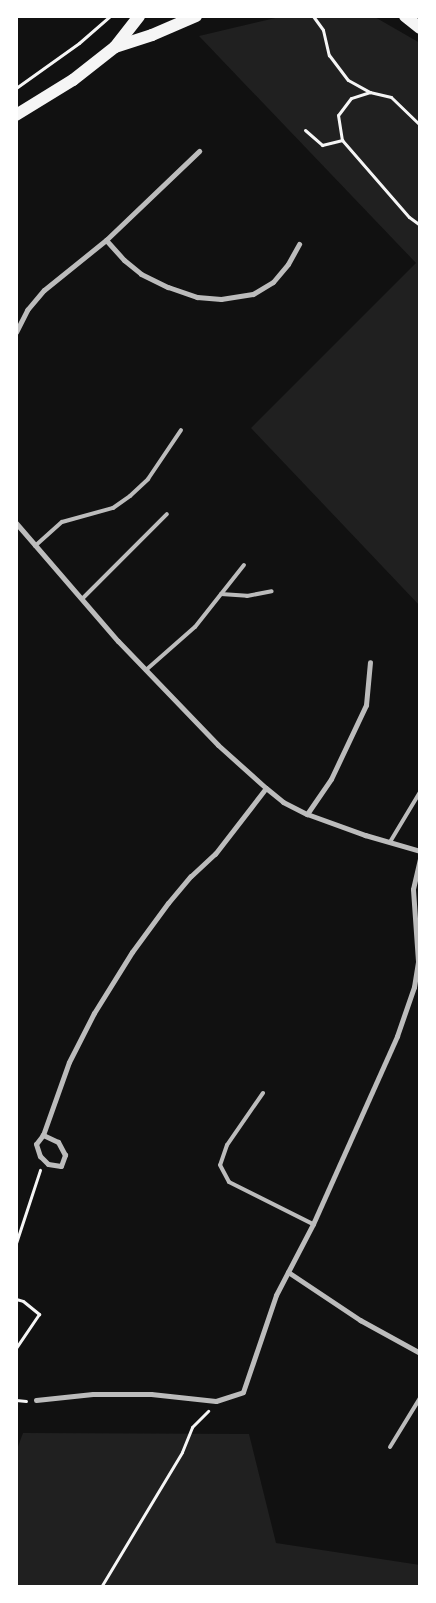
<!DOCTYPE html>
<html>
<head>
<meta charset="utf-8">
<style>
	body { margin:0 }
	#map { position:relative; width:436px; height:1603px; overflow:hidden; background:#111; font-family:Ubuntu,sans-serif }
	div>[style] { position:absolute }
	.green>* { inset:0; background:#202020 }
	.path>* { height:3px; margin:-1.5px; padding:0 1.5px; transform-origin:1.5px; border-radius:1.5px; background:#f5f5f5 }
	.service>* { height:4px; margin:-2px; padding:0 2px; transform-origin:2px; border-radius:2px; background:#bcbcbc }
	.minor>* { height:5px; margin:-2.5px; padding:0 2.5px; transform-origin:2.5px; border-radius:2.5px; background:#bcbcbc }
	.primary>* { height:12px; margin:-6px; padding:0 6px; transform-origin:6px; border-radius:6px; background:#f5f5f5 }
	span { translate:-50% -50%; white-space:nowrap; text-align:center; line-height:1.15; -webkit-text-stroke:4px #fff; paint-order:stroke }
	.frame { position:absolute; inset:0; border:18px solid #fff; pointer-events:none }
</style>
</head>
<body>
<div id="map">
	<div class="green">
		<i style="clip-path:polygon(284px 16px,373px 16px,420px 43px,420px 606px,251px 428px,416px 263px,199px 36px)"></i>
		<i style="clip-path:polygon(23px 1433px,249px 1434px,276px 1543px,420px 1565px,420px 1587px,16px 1587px,16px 1452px)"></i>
	</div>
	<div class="path">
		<i style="left:313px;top:16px;width:17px;rotate:54deg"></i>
		<i style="left:323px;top:30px;width:26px;rotate:77deg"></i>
		<i style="left:329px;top:55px;width:31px;rotate:53deg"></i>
		<i style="left:348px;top:80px;width:25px;rotate:29deg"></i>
		<i style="left:16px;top:88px;width:77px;rotate:-35.5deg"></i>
		<i style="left:79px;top:43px;width:41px;rotate:-41.1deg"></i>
		<i style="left:420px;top:125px;width:40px;rotate:-136deg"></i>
		<i style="left:391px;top:97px;width:22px;rotate:-167deg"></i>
		<i style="left:370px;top:92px;width:20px;rotate:162deg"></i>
		<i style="left:351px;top:98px;width:21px;rotate:127deg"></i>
		<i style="left:338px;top:115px;width:25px;rotate:81deg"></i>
		<i style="left:342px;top:140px;width:102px;rotate:49deg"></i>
		<i style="left:409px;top:217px;width:14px;rotate:36deg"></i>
		<i style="left:305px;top:130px;width:23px;rotate:41deg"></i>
		<i style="left:322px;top:145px;width:21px;rotate:-14deg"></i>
		<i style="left:16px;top:1243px;width:77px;rotate:-71.8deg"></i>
		<i style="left:16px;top:1299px;width:7px;rotate:16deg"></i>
		<i style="left:23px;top:1301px;width:21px;rotate:39deg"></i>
		<i style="left:39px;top:1314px;width:41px;rotate:124.1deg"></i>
		<i style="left:16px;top:1400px;width:10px;rotate:6deg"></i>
		<i style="left:101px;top:1587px;width:157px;rotate:-59deg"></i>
		<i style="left:182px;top:1452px;width:27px;rotate:-68deg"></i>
		<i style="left:192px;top:1427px;width:23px;rotate:-45deg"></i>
	</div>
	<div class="service">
		<i style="left:35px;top:546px;width:36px;rotate:-42deg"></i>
		<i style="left:62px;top:522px;width:53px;rotate:-15.4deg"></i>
		<i style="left:113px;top:508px;width:21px;rotate:-35deg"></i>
		<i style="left:130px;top:496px;width:25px;rotate:-43deg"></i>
		<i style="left:148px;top:479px;width:59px;rotate:-56deg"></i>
		<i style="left:221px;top:594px;width:26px;rotate:4deg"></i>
		<i style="left:247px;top:596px;width:25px;rotate:-11deg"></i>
		<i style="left:82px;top:599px;width:120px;rotate:-45deg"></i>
		<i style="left:146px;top:670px;width:65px;rotate:-41.3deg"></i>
		<i style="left:195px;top:627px;width:79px;rotate:-51.7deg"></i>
		<i style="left:390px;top:842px;width:58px;rotate:-59deg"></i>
		<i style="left:263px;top:1093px;width:63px;rotate:124.7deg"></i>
		<i style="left:227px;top:1145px;width:21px;rotate:109deg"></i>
		<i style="left:220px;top:1165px;width:19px;rotate:62deg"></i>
		<i style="left:229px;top:1182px;width:94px;rotate:26.6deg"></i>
		<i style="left:390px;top:1447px;width:57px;rotate:-58.5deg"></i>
	</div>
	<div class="minor">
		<i style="left:106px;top:240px;width:27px;rotate:48deg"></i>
		<i style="left:124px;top:260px;width:22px;rotate:39deg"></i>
		<i style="left:141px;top:274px;width:30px;rotate:26deg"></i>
		<i style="left:168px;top:287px;width:31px;rotate:19deg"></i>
		<i style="left:197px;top:297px;width:24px;rotate:5deg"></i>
		<i style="left:221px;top:299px;width:32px;rotate:-9deg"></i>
		<i style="left:253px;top:294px;width:23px;rotate:-31deg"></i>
		<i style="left:273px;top:282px;width:23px;rotate:-50deg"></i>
		<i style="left:288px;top:264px;width:23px;rotate:-61deg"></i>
		<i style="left:16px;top:332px;width:25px;rotate:-63deg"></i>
		<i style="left:27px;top:310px;width:26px;rotate:-50deg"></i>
		<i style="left:44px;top:290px;width:80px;rotate:-38.9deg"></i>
		<i style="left:106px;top:240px;width:129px;rotate:-43.7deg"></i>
		<i style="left:16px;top:523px;width:156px;rotate:49.2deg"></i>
		<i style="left:118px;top:641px;width:144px;rotate:46.1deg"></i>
		<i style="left:218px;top:745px;width:64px;rotate:41.9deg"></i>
		<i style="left:266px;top:788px;width:22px;rotate:39deg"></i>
		<i style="left:283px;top:802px;width:27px;rotate:27deg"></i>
		<i style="left:307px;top:814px;width:62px;rotate:19.9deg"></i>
		<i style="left:365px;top:835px;width:57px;rotate:16.2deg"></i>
		<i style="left:307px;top:814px;width:42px;rotate:-55.6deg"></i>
		<i style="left:331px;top:779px;width:82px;rotate:-64.7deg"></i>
		<i style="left:366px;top:705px;width:43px;rotate:-84.7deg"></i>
		<i style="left:43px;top:1135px;width:11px;rotate:128deg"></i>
		<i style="left:36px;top:1144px;width:13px;rotate:72deg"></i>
		<i style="left:40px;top:1156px;width:11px;rotate:45deg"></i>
		<i style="left:48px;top:1164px;width:13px;rotate:9deg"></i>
		<i style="left:61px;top:1166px;width:12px;rotate:-70deg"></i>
		<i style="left:65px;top:1155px;width:15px;rotate:-118deg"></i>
		<i style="left:58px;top:1142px;width:17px;rotate:-155deg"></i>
		<i style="left:43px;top:1135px;width:77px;rotate:-70.4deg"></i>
		<i style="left:69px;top:1062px;width:55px;rotate:-63deg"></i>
		<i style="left:94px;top:1013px;width:72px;rotate:-58.1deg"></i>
		<i style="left:132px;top:952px;width:61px;rotate:-53.7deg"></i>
		<i style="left:168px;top:903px;width:35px;rotate:-50deg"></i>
		<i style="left:191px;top:876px;width:33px;rotate:-43deg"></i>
		<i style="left:215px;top:854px;width:83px;rotate:-52.3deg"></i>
		<i style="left:288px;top:1272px;width:87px;rotate:33.7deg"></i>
		<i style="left:360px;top:1320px;width:68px;rotate:28.8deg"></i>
		<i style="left:36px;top:1400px;width:57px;rotate:-6deg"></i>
		<i style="left:93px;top:1394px;width:58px"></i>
		<i style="left:151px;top:1394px;width:65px;rotate:6.1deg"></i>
		<i style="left:216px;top:1401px;width:28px;rotate:-18deg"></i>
		<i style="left:243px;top:1392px;width:102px;rotate:-71.2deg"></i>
		<i style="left:276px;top:1295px;width:80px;rotate:-62.5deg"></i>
		<i style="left:313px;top:1224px;width:206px;rotate:-65.9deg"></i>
		<i style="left:397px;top:1036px;width:52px;rotate:-70.9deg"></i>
		<i style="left:414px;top:987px;width:26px;rotate:-81deg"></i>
		<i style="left:418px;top:961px;width:72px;rotate:-94deg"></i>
		<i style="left:413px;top:889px;width:31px;rotate:-77deg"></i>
	</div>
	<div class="primary">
		<i style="left:405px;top:16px;width:19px;rotate:39deg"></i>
		<i style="left:115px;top:47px;width:39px;rotate:-18deg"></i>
		<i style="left:152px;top:35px;width:48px;rotate:-23.4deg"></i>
		<i style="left:16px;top:115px;width:67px;rotate:-31.6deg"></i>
		<i style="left:73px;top:80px;width:53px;rotate:-38.2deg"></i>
		<i style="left:115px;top:47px;width:39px;rotate:-52deg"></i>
	</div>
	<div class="frame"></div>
</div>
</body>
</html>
